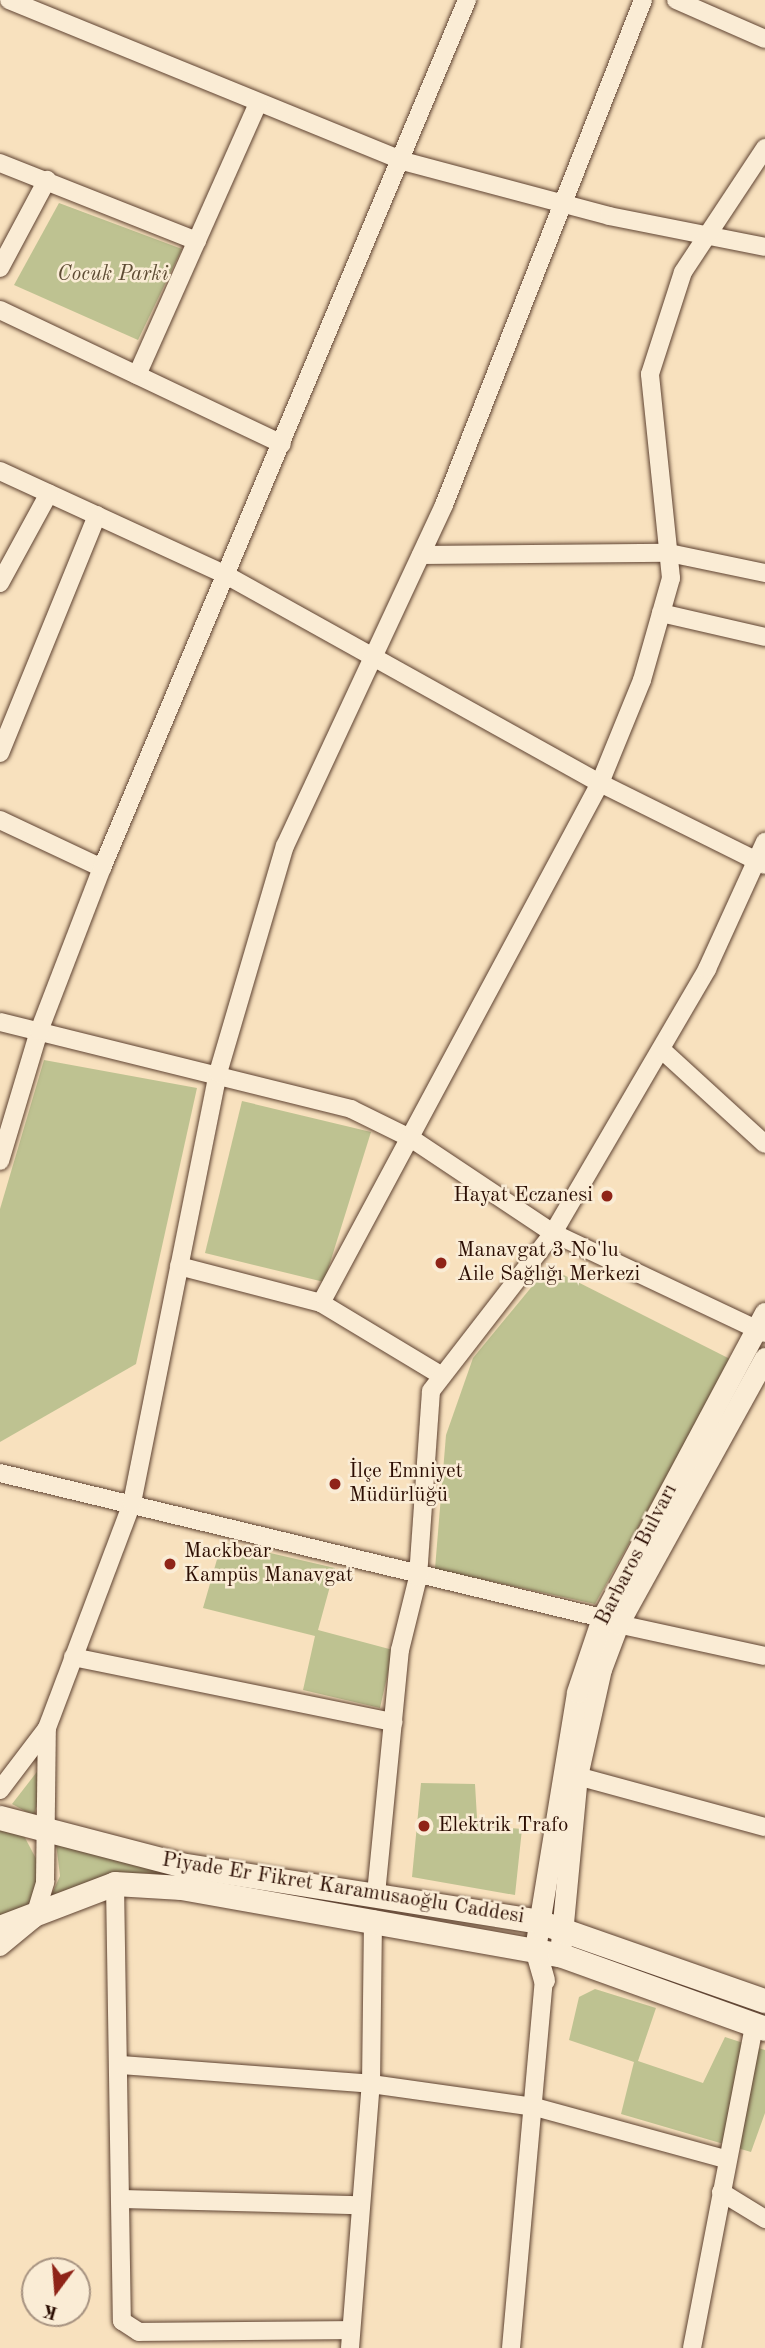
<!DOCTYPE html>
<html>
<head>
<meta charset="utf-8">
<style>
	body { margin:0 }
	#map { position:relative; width:765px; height:2348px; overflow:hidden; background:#f8e1be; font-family:"Old Standard TT",serif }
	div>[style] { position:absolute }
	.green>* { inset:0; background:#bec291 }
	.roads { filter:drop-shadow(0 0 2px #5e4231) drop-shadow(0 0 2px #5e4231) }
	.minor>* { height:18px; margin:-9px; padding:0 9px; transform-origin:9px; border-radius:9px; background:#faecd5 }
	.tertiary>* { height:21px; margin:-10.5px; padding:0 10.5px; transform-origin:10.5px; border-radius:10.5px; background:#faecd5 }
	.secondary>* { height:24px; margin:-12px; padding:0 12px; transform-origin:12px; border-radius:12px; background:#faecd5 }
	.dots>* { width:19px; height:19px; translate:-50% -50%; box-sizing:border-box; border:4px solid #faecd5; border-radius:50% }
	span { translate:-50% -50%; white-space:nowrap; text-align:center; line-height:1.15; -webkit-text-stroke:5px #faecd5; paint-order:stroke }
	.park-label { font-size:21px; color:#5e4c34; font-style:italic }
	.poi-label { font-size:21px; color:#2b0d02 }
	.right { translate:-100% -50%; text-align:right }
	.left { translate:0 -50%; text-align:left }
	.street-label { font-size:21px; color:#2b0d02 }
	.north { position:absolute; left:21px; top:2257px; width:70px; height:70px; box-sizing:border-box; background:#faecd5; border:2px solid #a79381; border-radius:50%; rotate:196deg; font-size:19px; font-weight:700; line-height:28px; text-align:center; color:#2b0d02 }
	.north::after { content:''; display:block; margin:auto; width:24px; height:32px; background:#8f2418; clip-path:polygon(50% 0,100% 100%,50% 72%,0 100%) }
</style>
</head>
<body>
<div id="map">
	<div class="green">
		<i style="clip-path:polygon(59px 203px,182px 249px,138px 340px,14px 285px)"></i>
		<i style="clip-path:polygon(44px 1060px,197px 1088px,136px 1364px,0 1442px,0 1209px)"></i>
		<i style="clip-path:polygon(242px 1101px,371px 1132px,324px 1282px,205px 1253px)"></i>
		<i style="clip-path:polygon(548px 1267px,732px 1360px,595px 1604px,435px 1569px,446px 1435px,473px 1358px)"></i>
		<i style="clip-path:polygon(222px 1542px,335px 1568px,318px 1630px,393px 1650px,380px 1708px,303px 1690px,315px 1636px,203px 1608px)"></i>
		<i style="clip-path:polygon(43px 1764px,37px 1804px,34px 1816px,12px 1804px)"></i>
		<i style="clip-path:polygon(421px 1783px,475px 1784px,477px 1818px,485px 1826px,522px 1829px,515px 1895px,412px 1877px)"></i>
		<i style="clip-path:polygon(0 1823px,23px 1834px,41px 1868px,30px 1904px,0 1921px)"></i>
		<i style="clip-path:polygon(56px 1843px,527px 1932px,149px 1873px,101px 1877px,51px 1896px,60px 1876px)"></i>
		<i style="clip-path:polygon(595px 1989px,656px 2008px,638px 2061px,703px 2083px,725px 2037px,765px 2050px,765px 2113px,751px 2152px,621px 2114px,634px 2062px,569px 2040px,579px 1997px)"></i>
	</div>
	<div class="roads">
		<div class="minor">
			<i style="left:9px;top:0;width:426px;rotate:22.2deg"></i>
			<i style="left:403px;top:161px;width:213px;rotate:14.9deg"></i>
			<i style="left:609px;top:216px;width:159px;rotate:11.2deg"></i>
			<i style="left:676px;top:0;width:97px;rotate:23.7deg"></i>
			<i style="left:0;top:163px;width:212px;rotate:21.6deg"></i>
			<i style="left:0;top:268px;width:100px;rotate:-61.9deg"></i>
			<i style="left:0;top:310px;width:312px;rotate:25.4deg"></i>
			<i style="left:137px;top:375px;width:298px;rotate:-66deg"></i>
			<i style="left:0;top:471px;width:249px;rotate:24.7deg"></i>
			<i style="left:226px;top:575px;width:428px;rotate:29.1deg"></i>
			<i style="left:600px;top:783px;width:184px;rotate:26.4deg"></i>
			<i style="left:421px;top:555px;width:248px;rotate:-0.5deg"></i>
			<i style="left:669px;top:553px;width:98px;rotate:11.8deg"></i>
			<i style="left:0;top:583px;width:102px;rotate:-61.4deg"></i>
			<i style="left:661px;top:613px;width:107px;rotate:13deg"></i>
			<i style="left:0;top:753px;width:257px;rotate:-67.8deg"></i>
			<i style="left:0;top:820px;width:113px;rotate:25.2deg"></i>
			<i style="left:0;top:1022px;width:362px;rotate:13.9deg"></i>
			<i style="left:351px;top:1109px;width:68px;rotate:26.2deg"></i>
			<i style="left:412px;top:1139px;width:169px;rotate:33.7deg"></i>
			<i style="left:553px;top:1233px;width:234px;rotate:25.3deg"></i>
			<i style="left:662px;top:1050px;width:139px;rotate:42.4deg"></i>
			<i style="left:0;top:1161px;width:136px;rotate:-73.3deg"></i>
			<i style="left:39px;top:1031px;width:175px;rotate:-68.9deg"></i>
			<i style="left:102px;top:868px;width:942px;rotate:-67.19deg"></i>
			<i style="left:179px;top:1266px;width:147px;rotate:14.6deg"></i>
			<i style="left:321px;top:1303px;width:141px;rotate:31.1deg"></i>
			<i style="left:321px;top:1303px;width:590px;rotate:-61.78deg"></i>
			<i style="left:600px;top:783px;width:111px;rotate:-67.8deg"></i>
			<i style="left:642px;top:680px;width:106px;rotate:-74.1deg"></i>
			<i style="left:671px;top:578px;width:205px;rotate:-95.9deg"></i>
			<i style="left:650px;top:374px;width:107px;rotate:-72.1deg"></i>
			<i style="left:683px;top:272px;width:149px;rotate:-56.5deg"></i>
			<i style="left:0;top:1473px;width:619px;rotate:13.54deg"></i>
			<i style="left:618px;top:1624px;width:150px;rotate:12.3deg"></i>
			<i style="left:73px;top:1657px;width:327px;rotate:11.5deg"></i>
			<i style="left:577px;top:1776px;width:195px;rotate:15.2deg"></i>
			<i style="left:0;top:1790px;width:78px;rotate:-52.8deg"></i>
			<i style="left:47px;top:1728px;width:241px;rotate:-69.3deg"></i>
			<i style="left:132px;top:1503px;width:439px;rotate:-78.7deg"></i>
			<i style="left:218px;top:1073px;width:237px;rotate:-73.6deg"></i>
			<i style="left:285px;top:846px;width:376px;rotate:-65deg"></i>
			<i style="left:444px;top:505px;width:543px;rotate:-68.49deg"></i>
			<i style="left:115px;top:1884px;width:437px;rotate:89.1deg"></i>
			<i style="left:122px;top:2321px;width:20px;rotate:33deg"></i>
			<i style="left:139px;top:2332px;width:211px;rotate:-0.5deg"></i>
			<i style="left:376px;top:1894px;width:245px;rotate:-84.4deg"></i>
			<i style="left:400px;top:1650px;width:75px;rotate:-76.1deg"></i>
			<i style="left:418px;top:1577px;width:186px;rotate:-86deg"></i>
			<i style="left:431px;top:1391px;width:200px;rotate:-52.3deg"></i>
			<i style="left:553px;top:1233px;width:306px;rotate:-59.7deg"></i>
			<i style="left:707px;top:969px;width:140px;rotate:-65.5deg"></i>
			<i style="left:0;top:1947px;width:44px;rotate:-39.5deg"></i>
			<i style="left:34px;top:1919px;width:39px;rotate:-73deg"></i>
			<i style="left:45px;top:1882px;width:154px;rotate:-89.3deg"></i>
			<i style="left:121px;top:2065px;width:251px;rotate:4.3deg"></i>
			<i style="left:371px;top:2084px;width:166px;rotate:8deg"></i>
			<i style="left:535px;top:2107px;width:197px;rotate:15.3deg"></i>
			<i style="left:721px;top:2192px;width:52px;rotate:31.5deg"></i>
			<i style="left:122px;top:2199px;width:237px;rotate:1.5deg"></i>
			<i style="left:350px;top:2348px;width:265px;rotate:-85.5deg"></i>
			<i style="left:371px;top:2084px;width:165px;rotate:-89.3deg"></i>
			<i style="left:511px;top:2348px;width:369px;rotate:-84.9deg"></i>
			<i style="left:692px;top:2348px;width:329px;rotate:-79.1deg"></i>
		</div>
		<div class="tertiary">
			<i style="left:561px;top:1944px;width:169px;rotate:-84.6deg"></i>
			<i style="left:577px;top:1776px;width:110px;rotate:-77.4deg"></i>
			<i style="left:601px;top:1669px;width:48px;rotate:-69.3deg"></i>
			<i style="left:618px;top:1624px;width:304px;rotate:-61.1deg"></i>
			<i style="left:544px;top:1980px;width:32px;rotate:-106deg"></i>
			<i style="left:535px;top:1949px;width:260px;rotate:-80.7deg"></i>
			<i style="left:577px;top:1692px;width:78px;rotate:-71.3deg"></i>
			<i style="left:602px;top:1618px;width:346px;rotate:-61.9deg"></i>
		</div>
		<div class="secondary">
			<i style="left:0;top:1818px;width:187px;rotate:14.6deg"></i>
			<i style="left:181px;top:1865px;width:363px;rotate:9deg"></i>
			<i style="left:539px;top:1922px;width:239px;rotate:19.3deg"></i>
			<i style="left:0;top:1928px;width:123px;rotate:-20.9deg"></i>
			<i style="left:115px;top:1884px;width:67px;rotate:3.4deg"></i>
			<i style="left:182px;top:1888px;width:384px;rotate:10.1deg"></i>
			<i style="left:560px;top:1955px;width:218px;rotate:19.8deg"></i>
		</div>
	</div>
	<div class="dots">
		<i style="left:607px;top:1196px;background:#8f2418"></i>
		<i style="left:441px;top:1263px;background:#8f2418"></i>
		<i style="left:335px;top:1484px;background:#8f2418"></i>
		<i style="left:170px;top:1564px;background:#8f2418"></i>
		<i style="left:424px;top:1826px;background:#8f2418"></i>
	</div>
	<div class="park-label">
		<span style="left:113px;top:275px">Cocuk Parki</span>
	</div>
	<div class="poi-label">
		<span class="right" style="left:593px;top:1196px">Hayat Eczanesi</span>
		<span class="left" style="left:457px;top:1263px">Manavgat 3 No'lu<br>Aile Sağlığı Merkezi</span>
		<span class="left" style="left:349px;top:1484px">İlçe Emniyet<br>Müdürlüğü</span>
		<span class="left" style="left:184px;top:1564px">Mackbear<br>Kampüs Manavgat</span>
		<span class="left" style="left:438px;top:1826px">Elektrik Trafo</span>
	</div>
	<div class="street-label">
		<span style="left:637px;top:1555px;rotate:-63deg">Barbaros Bulvarı</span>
		<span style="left:343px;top:1889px;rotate:9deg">Piyade Er Fikret Karamusaoğlu Caddesi</span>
	</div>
	<div class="north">K</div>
</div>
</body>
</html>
